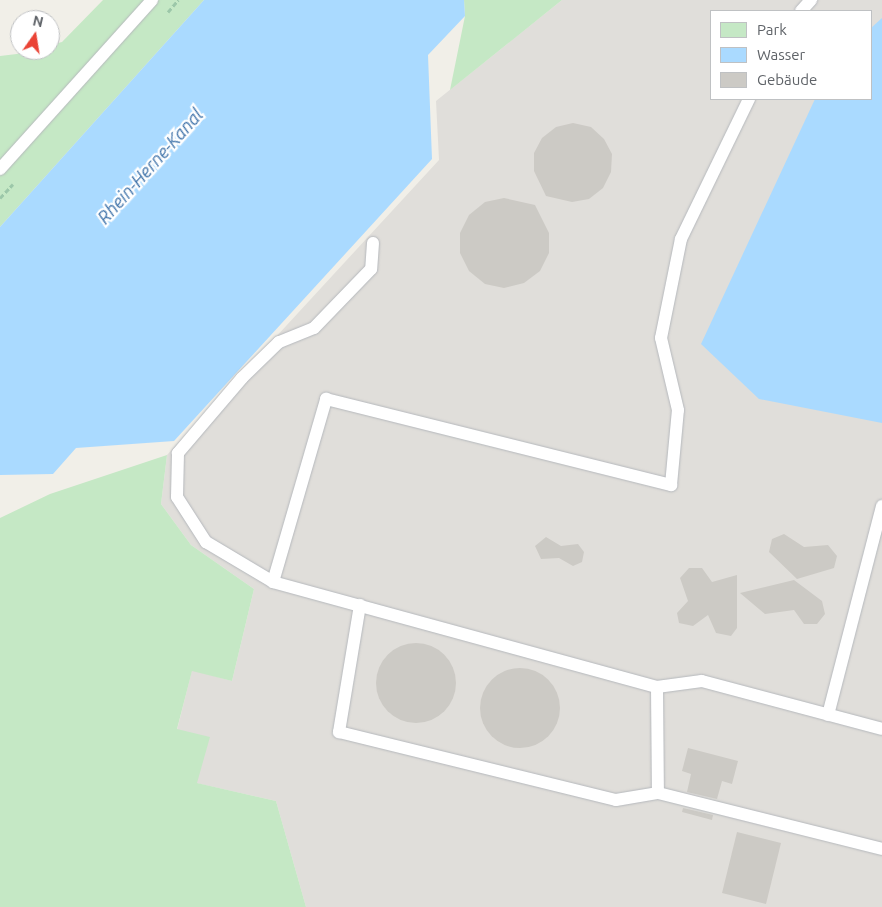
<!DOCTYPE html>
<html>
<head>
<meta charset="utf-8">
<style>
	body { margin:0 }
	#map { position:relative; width:882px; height:907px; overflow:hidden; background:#f1efe8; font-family:Ubuntu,sans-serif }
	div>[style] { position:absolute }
	.industrial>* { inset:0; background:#e0deda }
	.green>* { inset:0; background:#c5e8c5 }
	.water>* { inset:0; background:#aadaff }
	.building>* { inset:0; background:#cccac5 }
	.round { border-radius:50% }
	.path>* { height:3px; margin-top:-1.5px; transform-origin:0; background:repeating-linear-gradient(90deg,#9cc7a9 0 5px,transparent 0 7.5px) }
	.roads { filter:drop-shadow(0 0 1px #b5b8bc) drop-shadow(0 0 1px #b5b8bc) }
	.service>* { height:12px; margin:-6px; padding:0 6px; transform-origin:6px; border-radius:6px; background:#fff }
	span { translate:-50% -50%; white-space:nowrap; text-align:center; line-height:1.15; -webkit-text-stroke:4.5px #fff; paint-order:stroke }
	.water-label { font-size:18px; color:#4174aa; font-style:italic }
	.legend { position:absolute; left:710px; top:10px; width:162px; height:90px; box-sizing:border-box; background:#fff; border:1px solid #bfc1c3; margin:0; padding:6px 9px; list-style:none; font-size:15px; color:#5f6368 }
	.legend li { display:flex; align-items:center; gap:10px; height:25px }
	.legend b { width:25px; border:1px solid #bfc1c3 }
	.north { position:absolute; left:10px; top:10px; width:50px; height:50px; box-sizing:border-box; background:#fff; border:1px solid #bfc1c3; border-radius:50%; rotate:13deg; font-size:14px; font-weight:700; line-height:20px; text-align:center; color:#5f6368 }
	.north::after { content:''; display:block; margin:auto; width:18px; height:22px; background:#ea4335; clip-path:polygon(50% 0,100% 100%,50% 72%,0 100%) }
</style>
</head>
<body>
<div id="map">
	<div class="industrial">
		<i style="clip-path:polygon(evenodd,562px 0,882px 0,882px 907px,306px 907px,276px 801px,196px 783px,177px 730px,192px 670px,232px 681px,254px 589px,191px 545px,161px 504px,167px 455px,439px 160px,436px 101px,562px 0,711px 11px,871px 11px,871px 99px,711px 99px,711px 11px)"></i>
	</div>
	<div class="green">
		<i style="clip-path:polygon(103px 0,204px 0,0 227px,0 56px,50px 50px,50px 45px,62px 42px)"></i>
		<i style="clip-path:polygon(464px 0,562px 0,450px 90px,465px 16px)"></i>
		<i style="clip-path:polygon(167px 455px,161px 504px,191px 545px,254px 589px,232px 681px,192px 671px,177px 729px,210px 737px,197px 783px,276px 801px,306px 907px,0 907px,0 518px,50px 494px)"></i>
	</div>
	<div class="water">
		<i style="clip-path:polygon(204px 0,464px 0,465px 16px,428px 55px,432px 159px,174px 441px,76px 448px,53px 474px,0 475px,0 227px)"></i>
		<i style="clip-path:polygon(882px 18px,882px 423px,759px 399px,701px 344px,815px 99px,871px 99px,871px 28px)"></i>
	</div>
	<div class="building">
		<i style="clip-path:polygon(573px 123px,591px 127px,604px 139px,612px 154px,611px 172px,603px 188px,589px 199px,572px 202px,546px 196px,534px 171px,534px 153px,542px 138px,556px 127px)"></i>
		<i style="clip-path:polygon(504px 198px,535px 205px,549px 233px,549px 253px,540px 271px,524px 283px,504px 288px,485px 284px,469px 271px,460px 253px,460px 233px,469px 215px,485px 202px)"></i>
		<i style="clip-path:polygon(784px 534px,804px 547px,828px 545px,837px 556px,834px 568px,797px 579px,769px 552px,772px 539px)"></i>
		<i style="clip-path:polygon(546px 537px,561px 546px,578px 544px,584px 552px,582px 562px,573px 566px,559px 558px,541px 559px,535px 546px)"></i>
		<i style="clip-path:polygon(689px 568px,702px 568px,712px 582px,737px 575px,737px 628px,731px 636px,716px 633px,708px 615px,693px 626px,679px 623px,677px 613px,688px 601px,680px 578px)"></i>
		<i style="clip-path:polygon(794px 580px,822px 601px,825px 614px,817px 624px,804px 624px,794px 610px,765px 614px,740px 593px)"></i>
		<i class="round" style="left:376px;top:643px;width:80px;height:80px"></i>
		<i class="round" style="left:480px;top:668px;width:80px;height:80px"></i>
		<i style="clip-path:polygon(688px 748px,738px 761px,732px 784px,722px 781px,717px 799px,687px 792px,691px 774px,682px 771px)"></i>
		<i style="clip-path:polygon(683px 808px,713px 815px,712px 820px,682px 812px)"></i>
		<i style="clip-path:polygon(737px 832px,781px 843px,766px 904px,722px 893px)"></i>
	</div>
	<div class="path">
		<i style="left:168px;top:12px;width:16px;rotate:-50deg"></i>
		<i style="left:0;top:198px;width:19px;rotate:-47deg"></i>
	</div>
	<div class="roads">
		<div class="service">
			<i style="left:801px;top:11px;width:15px;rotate:-48deg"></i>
			<i style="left:0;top:169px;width:227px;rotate:-48deg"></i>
			<i style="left:373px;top:243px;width:26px;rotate:94deg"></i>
			<i style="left:371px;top:269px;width:82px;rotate:134deg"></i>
			<i style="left:314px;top:328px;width:38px;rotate:158deg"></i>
			<i style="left:279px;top:342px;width:52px;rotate:135.8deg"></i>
			<i style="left:242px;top:378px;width:99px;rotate:130.5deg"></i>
			<i style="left:178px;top:453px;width:44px;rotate:91.3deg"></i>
			<i style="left:177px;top:497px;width:54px;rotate:57.2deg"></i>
			<i style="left:206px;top:542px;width:78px;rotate:30.8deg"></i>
			<i style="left:273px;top:582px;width:398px;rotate:15.3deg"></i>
			<i style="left:657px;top:687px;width:106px;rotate:89.5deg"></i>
			<i style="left:273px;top:582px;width:191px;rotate:-73.8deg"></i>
			<i style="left:326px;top:399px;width:356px;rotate:14deg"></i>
			<i style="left:671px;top:485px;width:75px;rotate:-84.7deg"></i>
			<i style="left:678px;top:410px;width:74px;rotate:-103.3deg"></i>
			<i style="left:661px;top:338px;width:101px;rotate:-78.6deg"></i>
			<i style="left:681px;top:239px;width:156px;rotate:-64.1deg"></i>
			<i style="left:360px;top:605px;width:129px;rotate:99.4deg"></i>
			<i style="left:339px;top:732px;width:285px;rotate:13.8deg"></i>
			<i style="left:616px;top:800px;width:43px;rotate:-9.5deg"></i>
			<i style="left:658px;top:793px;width:231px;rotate:14deg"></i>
			<i style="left:657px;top:687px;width:45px;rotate:-7.6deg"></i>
			<i style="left:702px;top:681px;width:186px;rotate:14.9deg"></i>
			<i style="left:828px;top:715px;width:216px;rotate:-75.5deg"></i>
		</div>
	</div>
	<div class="water-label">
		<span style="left:150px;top:166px;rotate:-48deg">Rhein-Herne-Kanal</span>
	</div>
	<ul class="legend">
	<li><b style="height:14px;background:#c5e8c5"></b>Park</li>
	<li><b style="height:14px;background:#aadaff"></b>Wasser</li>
	<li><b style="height:14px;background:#cccac5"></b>Gebäude</li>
	</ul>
	<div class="north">N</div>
</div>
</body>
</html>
